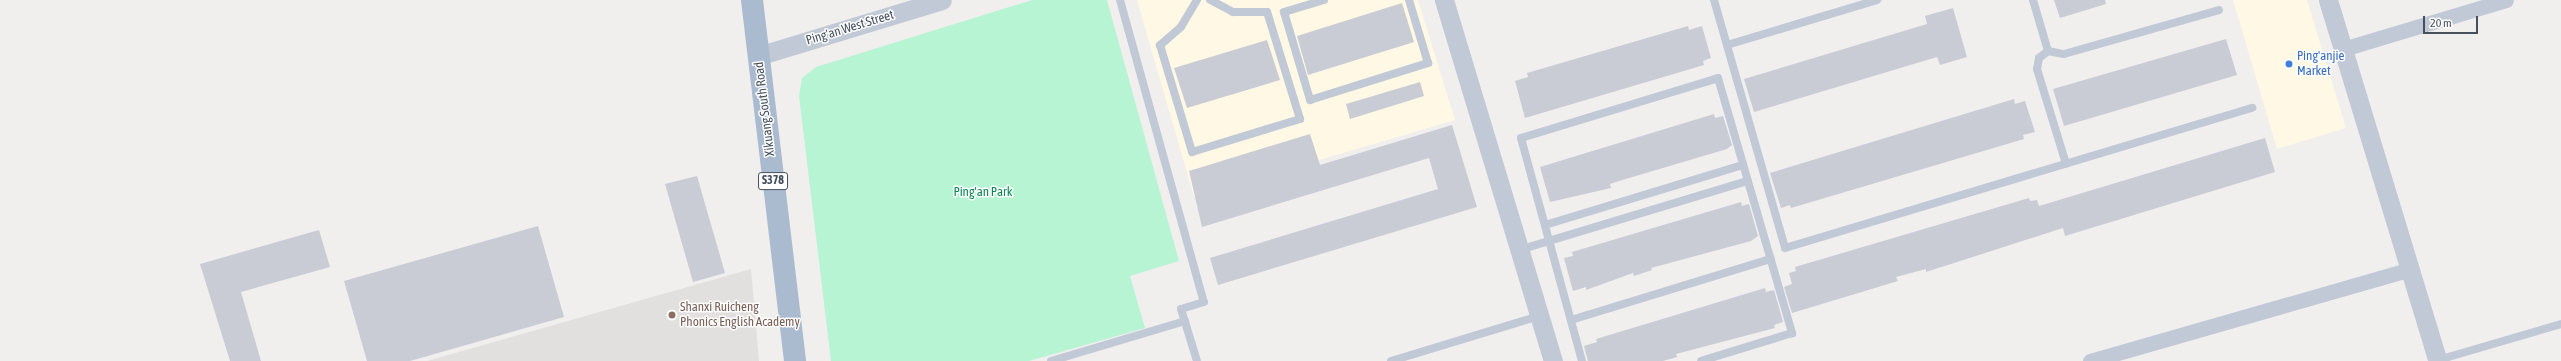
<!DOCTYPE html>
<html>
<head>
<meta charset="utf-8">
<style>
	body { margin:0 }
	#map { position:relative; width:2561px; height:361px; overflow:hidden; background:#f1eeee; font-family:"Asap Condensed",sans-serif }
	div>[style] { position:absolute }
	.commercial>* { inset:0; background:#fef8e5 }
	.education>* { inset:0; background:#e2dfdf }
	.green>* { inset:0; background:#b7f4d3 }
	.building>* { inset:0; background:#c9ccd4 }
	.service>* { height:8px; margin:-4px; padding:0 4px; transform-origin:4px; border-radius:4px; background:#c0c9d5 }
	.minor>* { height:15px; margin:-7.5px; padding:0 7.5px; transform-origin:7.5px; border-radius:7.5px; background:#c0c9d5 }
	.tertiary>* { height:19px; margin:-9.5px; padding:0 9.5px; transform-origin:9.5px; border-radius:9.5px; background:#c0c9d5 }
	.primary>* { height:22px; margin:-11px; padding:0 11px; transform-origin:11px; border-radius:11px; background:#aabbd0 }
	.dots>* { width:11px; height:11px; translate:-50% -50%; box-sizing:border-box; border:2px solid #fff; border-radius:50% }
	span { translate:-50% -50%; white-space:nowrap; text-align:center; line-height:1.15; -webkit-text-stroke:3px #fff; paint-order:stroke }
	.shield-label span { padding:1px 3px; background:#fff; border:1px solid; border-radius:3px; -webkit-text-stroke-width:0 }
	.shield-label { font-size:12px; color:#44505d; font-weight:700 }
	.street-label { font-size:13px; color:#44505d }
	.shop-label { font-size:13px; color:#366cbe }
	.left { translate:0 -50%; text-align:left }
	.park-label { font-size:13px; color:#0d8752 }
	.education-label { font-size:13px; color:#785e54 }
	.scale { position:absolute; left:2423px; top:16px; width:55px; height:18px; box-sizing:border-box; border:2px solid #44505d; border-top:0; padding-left:5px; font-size:12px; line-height:14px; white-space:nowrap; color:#44505d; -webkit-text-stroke:3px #fff; paint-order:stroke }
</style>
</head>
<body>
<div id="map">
	<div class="commercial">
		<i style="clip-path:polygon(1137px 0,1418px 0,1455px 120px,1194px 197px)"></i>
		<i style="clip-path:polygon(2233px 0,2307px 0,2346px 128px,2277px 149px)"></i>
	</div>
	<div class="education">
		<i style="clip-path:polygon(751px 269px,759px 361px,427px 361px)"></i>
	</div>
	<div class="green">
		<i style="clip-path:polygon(1032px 0,1107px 0,1179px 261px,1130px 276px,1145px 328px,1029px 361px,831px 361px,799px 96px,802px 78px,816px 67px)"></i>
	</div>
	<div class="building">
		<i style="clip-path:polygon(2054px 0,2105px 0,2106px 4px,2060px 18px)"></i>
		<i style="clip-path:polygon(1402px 3px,1414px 42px,1308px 75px,1297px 36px)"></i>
		<i style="clip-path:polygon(1953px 8px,1967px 57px,1940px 65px,1937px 57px,1754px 112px,1744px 79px,1927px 24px,1925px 16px)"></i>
		<i style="clip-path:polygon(1688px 26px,1689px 30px,1702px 26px,1711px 58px,1703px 61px,1704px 65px,1525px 118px,1515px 81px,1528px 77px,1527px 73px)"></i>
		<i style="clip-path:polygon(2226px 39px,2237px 75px,2064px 126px,2053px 89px)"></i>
		<i style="clip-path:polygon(1267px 40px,1280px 80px,1187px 108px,1174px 68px)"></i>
		<i style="clip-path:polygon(1420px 82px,1424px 96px,1350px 119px,1346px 104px)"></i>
		<i style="clip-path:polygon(2014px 99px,2015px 104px,2025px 101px,2035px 132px,2023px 135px,2024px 139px,1791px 208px,1790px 205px,1781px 208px,1770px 173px)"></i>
		<i style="clip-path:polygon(1714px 114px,1715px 118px,1723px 116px,1732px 145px,1727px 149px,1619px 181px,1610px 184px,1611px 188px,1550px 202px,1540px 167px)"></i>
		<i style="clip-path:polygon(1452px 125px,1477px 207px,1218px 285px,1210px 258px,1438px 189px,1429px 158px,1202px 227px,1189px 171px,1310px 134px,1320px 165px)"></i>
		<i style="clip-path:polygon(2265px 138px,2275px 172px,2065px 236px,2063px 228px,1926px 272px,1926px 269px,1896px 277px,1898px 281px,1792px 313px,1784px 287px,1792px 284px,1789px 273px,1796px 271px,1795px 267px,2029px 198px,2030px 201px,2037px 200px,2039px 206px)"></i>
		<i style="clip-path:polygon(697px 176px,725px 273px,693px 282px,665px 184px)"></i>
		<i style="clip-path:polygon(1741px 202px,1742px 206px,1749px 204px,1758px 236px,1751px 241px,1651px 268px,1652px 270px,1634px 276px,1633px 273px,1586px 290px,1586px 287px,1573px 291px,1564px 258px,1573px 256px,1572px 252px)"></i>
		<i style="clip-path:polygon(538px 226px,564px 317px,410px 361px,367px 361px,344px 281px)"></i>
		<i style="clip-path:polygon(319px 230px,330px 267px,241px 292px,261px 361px,230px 361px,200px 264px)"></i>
		<i style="clip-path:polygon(1765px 288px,1766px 292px,1774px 290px,1783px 322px,1774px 325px,1775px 328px,1676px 354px,1677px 357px,1663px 361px,1588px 361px,1584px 346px,1597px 342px,1596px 339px)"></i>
	</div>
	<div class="service">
		<i style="left:1120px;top:0;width:313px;rotate:74.5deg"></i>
		<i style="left:1204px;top:302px;width:24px;rotate:163deg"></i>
		<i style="left:1181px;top:309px;width:54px;rotate:72.9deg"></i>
		<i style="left:1197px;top:0;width:31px;rotate:121deg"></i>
		<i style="left:1181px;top:27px;width:28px;rotate:139deg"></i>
		<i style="left:1160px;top:45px;width:112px;rotate:73.3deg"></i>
		<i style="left:1192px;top:152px;width:113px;rotate:-17deg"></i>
		<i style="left:1300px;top:119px;width:112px;rotate:-107.1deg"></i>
		<i style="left:1267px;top:12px;width:34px;rotate:180deg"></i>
		<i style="left:1233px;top:12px;width:26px;rotate:-152deg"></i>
		<i style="left:1324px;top:0;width:42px;rotate:163.3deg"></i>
		<i style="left:1284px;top:12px;width:92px;rotate:73.5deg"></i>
		<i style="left:1310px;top:100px;width:124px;rotate:-17.4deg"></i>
		<i style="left:1428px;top:63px;width:66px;rotate:-106.8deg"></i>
		<i style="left:1714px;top:0;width:258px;rotate:74deg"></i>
		<i style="left:1785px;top:248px;width:488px;rotate:-16.7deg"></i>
		<i style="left:2033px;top:0;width:53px;rotate:73.6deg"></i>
		<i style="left:2048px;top:51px;width:11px;rotate:142deg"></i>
		<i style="left:2039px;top:58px;width:11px;rotate:100deg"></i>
		<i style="left:2037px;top:69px;width:99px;rotate:73deg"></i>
		<i style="left:1727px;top:45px;width:157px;rotate:-16.7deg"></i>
		<i style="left:2048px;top:51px;width:16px;rotate:11deg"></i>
		<i style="left:2064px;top:54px;width:161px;rotate:-15.8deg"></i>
		<i style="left:1545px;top:225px;width:207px;rotate:-16.9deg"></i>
		<i style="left:1519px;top:250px;width:239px;rotate:-16.8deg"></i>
		<i style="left:1571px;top:320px;width:209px;rotate:-17deg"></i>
		<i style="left:2438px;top:360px;width:128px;rotate:-16.3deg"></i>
		<i style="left:1051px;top:361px;width:140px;rotate:-16.6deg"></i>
		<i style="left:1391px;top:361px;width:155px;rotate:-16.9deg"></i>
		<i style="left:1582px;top:361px;width:231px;rotate:-105.3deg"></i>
		<i style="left:1521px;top:138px;width:206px;rotate:-16.9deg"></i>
		<i style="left:1718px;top:78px;width:266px;rotate:73.8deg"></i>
		<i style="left:1792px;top:333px;width:95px;rotate:162.9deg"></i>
	</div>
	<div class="minor">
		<i style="left:2343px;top:49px;width:170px;rotate:-16.7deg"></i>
		<i style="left:2090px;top:361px;width:333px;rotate:-16deg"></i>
	</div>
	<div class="tertiary">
		<i style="left:1444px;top:0;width:377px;rotate:73.2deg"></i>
		<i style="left:2328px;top:0;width:377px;rotate:73.1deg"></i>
		<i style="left:758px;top:56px;width:192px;rotate:-16.9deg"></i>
	</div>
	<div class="primary">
		<i style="left:752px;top:0;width:364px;rotate:83.2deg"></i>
	</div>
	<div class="dots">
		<i style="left:2289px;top:64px;background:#3f7fe0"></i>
		<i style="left:672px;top:315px;background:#8d6e63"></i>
	</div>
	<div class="shield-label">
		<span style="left:773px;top:181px">S378</span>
	</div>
	<div class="street-label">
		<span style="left:850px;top:28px;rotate:-17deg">Ping'an West Street</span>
		<span style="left:765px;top:109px;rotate:-97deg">Xikuang South Road</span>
	</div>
	<div class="shop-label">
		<span class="left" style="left:2297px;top:64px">Ping'anjie<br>Market</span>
	</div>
	<div class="park-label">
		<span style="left:983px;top:192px">Ping'an Park</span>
	</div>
	<div class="education-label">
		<span class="left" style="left:680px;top:315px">Shanxi Ruicheng<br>Phonics English Academy</span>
	</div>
	<div class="scale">20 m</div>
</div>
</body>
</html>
